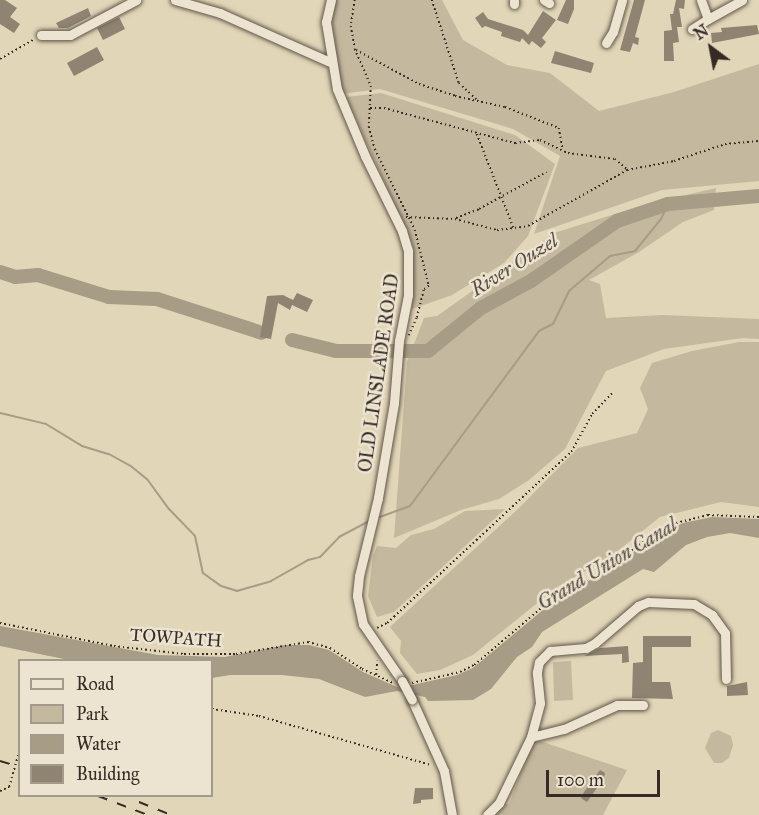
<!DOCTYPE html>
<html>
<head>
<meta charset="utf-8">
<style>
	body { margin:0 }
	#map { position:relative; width:759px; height:815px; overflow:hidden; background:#e1d6b7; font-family:"IM FELL Great Primer",serif }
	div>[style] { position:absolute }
	.green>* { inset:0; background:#c4b99e }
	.water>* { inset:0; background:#a79c85 }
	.stream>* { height:2px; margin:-1px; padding:0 1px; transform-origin:1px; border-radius:1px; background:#a79c85 }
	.river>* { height:14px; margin:-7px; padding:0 7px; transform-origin:7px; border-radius:7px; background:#a79c85 }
	.building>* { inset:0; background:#8f8371 }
	.path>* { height:1.5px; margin-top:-0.75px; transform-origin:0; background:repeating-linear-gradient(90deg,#362a25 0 1.5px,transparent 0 4.5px) }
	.roads { filter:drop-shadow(0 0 2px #61554a) drop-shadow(0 0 2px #61554a) }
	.minor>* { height:9px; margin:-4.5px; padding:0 4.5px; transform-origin:4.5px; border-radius:4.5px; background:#ece4d0 }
	.rail>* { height:2px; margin-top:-1px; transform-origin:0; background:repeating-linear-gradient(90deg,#362a25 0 10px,transparent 0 20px) }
	.path-bridge>* { height:1.5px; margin-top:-0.75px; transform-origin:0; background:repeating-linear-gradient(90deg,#362a25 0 1.5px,transparent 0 4.5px) }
	.bridges { filter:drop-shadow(0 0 2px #61554a) drop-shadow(0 0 2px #61554a) }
	.minor-bridge>* { height:9px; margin:-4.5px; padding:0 4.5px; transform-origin:4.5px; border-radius:4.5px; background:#ece4d0 }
	span { translate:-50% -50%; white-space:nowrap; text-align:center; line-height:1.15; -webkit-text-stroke:5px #ece4d0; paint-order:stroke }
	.street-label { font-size:18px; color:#362a25 }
	.water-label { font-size:20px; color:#584c42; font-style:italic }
	.legend { position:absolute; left:18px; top:659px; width:195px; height:138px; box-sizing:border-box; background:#ece4d0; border:2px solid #a39a8c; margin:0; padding:8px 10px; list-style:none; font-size:18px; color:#362a25 }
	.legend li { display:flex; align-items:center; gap:12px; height:30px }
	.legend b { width:30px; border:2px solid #a39a8c }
	.north { position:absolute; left:681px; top:18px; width:60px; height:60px; -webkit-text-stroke:4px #ece4d0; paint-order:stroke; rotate:328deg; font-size:16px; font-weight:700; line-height:24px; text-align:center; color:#362a25 }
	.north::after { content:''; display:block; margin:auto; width:21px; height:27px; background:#362a25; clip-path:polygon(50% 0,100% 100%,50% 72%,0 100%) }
	.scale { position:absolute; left:546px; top:770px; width:114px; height:27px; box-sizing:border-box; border:3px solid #362a25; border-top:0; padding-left:8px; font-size:18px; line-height:21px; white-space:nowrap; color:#362a25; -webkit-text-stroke:4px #ece4d0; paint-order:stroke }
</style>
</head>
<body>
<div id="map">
	<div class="green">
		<i style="clip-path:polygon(333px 0,442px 0,463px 40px,507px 65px,550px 73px,599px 111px,674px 92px,759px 64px,759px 181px,662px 190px,534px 234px,560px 156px,513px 129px,380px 89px,341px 94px,327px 22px)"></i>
		<i style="clip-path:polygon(381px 93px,515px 135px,555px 164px,528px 236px,504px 263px,452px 295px,412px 309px,413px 245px,346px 97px)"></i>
		<i style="clip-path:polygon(716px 188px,714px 210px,683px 222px,639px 252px,589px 280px,600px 284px,606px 318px,663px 315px,759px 319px,759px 339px,743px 338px,664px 349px,606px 371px,565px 449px,529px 480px,499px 499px,461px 510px,394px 538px,407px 362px,424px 318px,437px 316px,554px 233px,647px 204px)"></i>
		<i style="clip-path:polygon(739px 342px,759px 342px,759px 507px,721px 502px,660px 517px,609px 558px,557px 587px,473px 655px,440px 670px,417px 674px,400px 653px,401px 641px,390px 627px,519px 508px,578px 448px,637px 433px,648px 409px,640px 388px,652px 363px,692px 351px)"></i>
		<i style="clip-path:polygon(505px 509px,394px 612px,377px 617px,368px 596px,373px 556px,377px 546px,396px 548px,411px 535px,434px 529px,465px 511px)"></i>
		<i style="clip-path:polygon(571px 661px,573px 700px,554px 701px,553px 662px)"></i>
		<i style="clip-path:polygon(718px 730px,731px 736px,733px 745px,729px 758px,722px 763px,714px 763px,705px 748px,711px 733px)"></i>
		<i style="clip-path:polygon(534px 739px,627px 770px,603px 815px,492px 815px,501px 804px,509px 804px)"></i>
	</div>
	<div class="water">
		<i style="clip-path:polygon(712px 517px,759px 519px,759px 538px,730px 533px,707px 537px,686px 545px,654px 572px,643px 569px,542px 632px,532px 647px,517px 657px,491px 689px,473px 700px,428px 701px,425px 697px,397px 691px,365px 697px,319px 679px,282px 675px,230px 675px,212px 678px,212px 660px,69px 660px,0 646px,0 626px,158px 655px,225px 657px,285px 645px,309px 645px,329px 650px,363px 672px,397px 687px,408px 686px,457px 675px,473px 668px,555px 600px,611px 568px,656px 536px,683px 523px)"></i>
	</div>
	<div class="stream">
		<i style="left:0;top:413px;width:47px;rotate:13.4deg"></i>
		<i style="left:46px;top:424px;width:42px;rotate:31.4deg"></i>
		<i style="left:82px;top:446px;width:28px;rotate:17deg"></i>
		<i style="left:109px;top:454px;width:26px;rotate:29deg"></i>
		<i style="left:132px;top:467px;width:19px;rotate:39deg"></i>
		<i style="left:147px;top:479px;width:37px;rotate:54deg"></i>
		<i style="left:169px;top:509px;width:37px;rotate:46deg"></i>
		<i style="left:195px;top:536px;width:38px;rotate:78deg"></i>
		<i style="left:203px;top:573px;width:22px;rotate:36deg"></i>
		<i style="left:221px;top:586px;width:17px;rotate:17deg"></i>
		<i style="left:237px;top:591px;width:35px;rotate:-16deg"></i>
		<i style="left:271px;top:581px;width:43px;rotate:-29.6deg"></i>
		<i style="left:308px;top:560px;width:12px;rotate:-14deg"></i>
		<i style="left:320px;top:557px;width:28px;rotate:-46deg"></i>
		<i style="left:339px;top:537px;width:34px;rotate:-28deg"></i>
		<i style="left:377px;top:518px;width:35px;rotate:-20deg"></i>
		<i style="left:410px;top:506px;width:217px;rotate:-53.6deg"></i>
		<i style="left:539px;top:331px;width:16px;rotate:-27deg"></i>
		<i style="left:553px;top:324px;width:37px;rotate:-64deg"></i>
		<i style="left:569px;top:291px;width:54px;rotate:-40.5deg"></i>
		<i style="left:610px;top:256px;width:25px;rotate:-11deg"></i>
		<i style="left:635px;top:251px;width:41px;rotate:-50.9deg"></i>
		<i style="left:661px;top:219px;width:17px;rotate:-65deg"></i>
	</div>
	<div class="river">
		<i style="left:0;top:272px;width:16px;rotate:18deg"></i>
		<i style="left:15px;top:277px;width:23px;rotate:-5deg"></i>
		<i style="left:38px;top:275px;width:74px;rotate:17.2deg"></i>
		<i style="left:109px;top:297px;width:48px;rotate:2.4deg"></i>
		<i style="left:157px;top:299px;width:110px;rotate:17.9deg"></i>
		<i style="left:292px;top:340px;width:45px;rotate:14deg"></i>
		<i style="left:336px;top:351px;width:92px"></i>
		<i style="left:428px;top:351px;width:68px;rotate:-39.1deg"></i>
		<i style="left:481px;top:308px;width:57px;rotate:-28.4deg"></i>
		<i style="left:531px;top:281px;width:105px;rotate:-34.9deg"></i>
		<i style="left:617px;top:221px;width:54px;rotate:-18.4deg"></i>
		<i style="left:668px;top:204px;width:91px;rotate:-5deg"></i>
	</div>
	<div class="building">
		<i style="clip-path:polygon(0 0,5px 0,17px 8px,10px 17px,20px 24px,14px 33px,0 24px)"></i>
		<i style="clip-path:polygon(566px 0,574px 0,574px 9px,568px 24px,557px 20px)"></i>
		<i style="clip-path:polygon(634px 0,645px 0,635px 37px,639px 38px,638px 45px,633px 43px,630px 52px,620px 50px)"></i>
		<i style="clip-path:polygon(676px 0,685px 0,684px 9px,679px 8px,682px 27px,677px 27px,679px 42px,673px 43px,674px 61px,664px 61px,664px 31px,672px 30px,670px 14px,673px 14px)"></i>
		<i style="clip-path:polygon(88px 8px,91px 16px,68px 28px,59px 28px,56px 23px)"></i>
		<i style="clip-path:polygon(543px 11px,556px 20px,542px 38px,546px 42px,541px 48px,532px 41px,529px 45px,522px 38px,520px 42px,501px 36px,502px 32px,485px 26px,482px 28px,475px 18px,483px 12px,488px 19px,523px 30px,528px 35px)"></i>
		<i style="clip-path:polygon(119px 17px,125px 29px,103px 40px,97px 28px)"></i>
		<i style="clip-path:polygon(757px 25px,759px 34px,712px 43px,711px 33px,722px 32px,721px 28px)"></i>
		<i style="clip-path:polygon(97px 47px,104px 60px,74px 76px,67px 63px)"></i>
		<i style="clip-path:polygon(555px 51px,594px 63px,591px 73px,551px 63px)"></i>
		<i style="clip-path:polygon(297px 293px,313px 300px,307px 312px,292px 305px,290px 310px,278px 303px,271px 339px,260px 337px,267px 296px,283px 295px,293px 300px)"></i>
		<i style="clip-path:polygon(643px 636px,691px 636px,691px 647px,652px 647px,652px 682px,670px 682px,673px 699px,632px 698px,633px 663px,643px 662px)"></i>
		<i style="clip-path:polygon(628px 646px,629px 662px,622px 663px,622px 654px,584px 656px,600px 648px)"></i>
		<i style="clip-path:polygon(747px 682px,748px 695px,727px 696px,727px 686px)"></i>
		<i style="clip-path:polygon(600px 770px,605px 773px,604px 778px,587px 802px,581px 798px,584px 792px)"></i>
		<i style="clip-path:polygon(415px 788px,433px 788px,433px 799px,421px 800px,421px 803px,413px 804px)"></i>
	</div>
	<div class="path">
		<i style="left:355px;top:0;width:26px;rotate:99deg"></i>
		<i style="left:351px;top:26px;width:23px;rotate:80deg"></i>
		<i style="left:355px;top:49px;width:40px;rotate:66.6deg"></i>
		<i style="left:371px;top:86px;width:41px;rotate:92.8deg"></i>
		<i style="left:369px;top:127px;width:23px;rotate:75deg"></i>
		<i style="left:375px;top:149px;width:90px;rotate:63.7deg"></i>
		<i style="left:415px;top:230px;width:58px;rotate:76deg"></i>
		<i style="left:429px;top:286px;width:6px;rotate:141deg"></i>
		<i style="left:424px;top:290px;width:29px;rotate:104deg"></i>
		<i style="left:417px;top:318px;width:21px;rotate:115deg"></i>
		<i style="left:432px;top:0;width:87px;rotate:72deg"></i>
		<i style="left:459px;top:83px;width:26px;rotate:43deg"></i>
		<i style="left:356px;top:50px;width:72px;rotate:28.4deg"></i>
		<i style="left:419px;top:84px;width:38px;rotate:18deg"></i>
		<i style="left:455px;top:96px;width:51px;rotate:12.4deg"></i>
		<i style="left:505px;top:107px;width:58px;rotate:21.3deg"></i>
		<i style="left:559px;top:128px;width:22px;rotate:80deg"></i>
		<i style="left:0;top:59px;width:38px;rotate:-30deg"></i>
		<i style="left:370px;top:108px;width:14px"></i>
		<i style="left:384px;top:108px;width:136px;rotate:15deg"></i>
		<i style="left:515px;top:143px;width:25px;rotate:-7deg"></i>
		<i style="left:540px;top:140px;width:31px;rotate:25deg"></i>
		<i style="left:568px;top:153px;width:47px;rotate:7.3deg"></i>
		<i style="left:615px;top:159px;width:16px;rotate:40deg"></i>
		<i style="left:477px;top:134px;width:102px;rotate:68.7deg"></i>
		<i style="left:406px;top:217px;width:49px;rotate:2.3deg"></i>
		<i style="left:455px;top:219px;width:43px;rotate:14.7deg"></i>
		<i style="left:497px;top:230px;width:31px;rotate:-7deg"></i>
		<i style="left:528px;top:226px;width:114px;rotate:-29.5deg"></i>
		<i style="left:627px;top:170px;width:48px;rotate:-10.8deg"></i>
		<i style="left:674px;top:161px;width:54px;rotate:-18.4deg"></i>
		<i style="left:725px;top:144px;width:34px;rotate:-5deg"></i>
		<i style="left:456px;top:218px;width:25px;rotate:-21deg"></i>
		<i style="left:479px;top:209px;width:77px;rotate:-28.9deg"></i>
		<i style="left:0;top:623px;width:116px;rotate:11.4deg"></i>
		<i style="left:114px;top:646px;width:70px;rotate:6.5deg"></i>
		<i style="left:184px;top:654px;width:52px"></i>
		<i style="left:236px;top:654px;width:73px;rotate:-9.5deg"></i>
		<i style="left:308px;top:642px;width:23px;rotate:15deg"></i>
		<i style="left:330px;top:648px;width:38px;rotate:33deg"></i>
		<i style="left:362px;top:669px;width:34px;rotate:24deg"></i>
		<i style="left:377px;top:628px;width:11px;rotate:-27deg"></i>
		<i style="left:387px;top:623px;width:251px;rotate:-42.9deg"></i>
		<i style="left:571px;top:452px;width:43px;rotate:-61.1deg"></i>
		<i style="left:592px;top:414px;width:29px;rotate:-46deg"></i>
		<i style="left:376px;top:675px;width:14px;rotate:-86deg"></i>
		<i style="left:412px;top:683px;width:49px;rotate:-12.9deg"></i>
		<i style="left:460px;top:672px;width:16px;rotate:-27deg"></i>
		<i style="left:474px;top:665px;width:96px;rotate:-40.3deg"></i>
		<i style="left:547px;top:603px;width:68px;rotate:-30deg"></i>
		<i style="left:606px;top:569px;width:59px;rotate:-36.1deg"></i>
		<i style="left:654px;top:534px;width:25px;rotate:-27deg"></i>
		<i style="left:676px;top:523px;width:33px;rotate:-14deg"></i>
		<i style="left:708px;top:515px;width:51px;rotate:2.2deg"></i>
		<i style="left:212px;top:709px;width:48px;rotate:8.5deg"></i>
		<i style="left:259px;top:716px;width:179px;rotate:15.9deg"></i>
		<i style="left:0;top:791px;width:10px;rotate:-24deg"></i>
	</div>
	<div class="roads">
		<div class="minor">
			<i style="left:175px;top:0;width:47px;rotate:16.1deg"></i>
			<i style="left:220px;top:13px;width:120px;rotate:24deg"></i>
			<i style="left:331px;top:0;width:23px;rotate:103deg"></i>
			<i style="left:326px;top:22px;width:68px;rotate:80.7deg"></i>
			<i style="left:337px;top:89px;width:73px;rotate:67.3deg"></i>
			<i style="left:365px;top:156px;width:84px;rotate:63.7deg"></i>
			<i style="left:402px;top:231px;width:21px;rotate:73deg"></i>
			<i style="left:408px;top:251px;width:44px;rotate:90deg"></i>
			<i style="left:408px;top:295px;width:47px;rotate:101.1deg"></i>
			<i style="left:399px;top:341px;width:62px;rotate:94.6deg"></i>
			<i style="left:394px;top:403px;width:96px;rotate:99.6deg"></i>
			<i style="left:378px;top:498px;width:80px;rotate:103.7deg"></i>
			<i style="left:359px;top:576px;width:20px;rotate:96deg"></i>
			<i style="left:357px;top:596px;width:29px;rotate:78deg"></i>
			<i style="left:363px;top:624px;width:69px;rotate:55.6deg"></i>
			<i style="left:514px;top:0;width:4px;rotate:90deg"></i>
			<i style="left:544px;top:0;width:6px;rotate:31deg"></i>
			<i style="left:701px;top:0;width:20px;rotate:70deg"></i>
			<i style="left:708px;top:19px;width:39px;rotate:-29deg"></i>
			<i style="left:692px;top:29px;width:19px;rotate:-32deg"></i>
			<i style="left:41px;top:35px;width:29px"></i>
			<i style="left:70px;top:35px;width:75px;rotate:-27.9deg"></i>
			<i style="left:606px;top:43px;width:13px;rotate:-58deg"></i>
			<i style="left:613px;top:32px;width:33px;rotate:-74deg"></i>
			<i style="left:412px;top:700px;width:78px;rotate:65.7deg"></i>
			<i style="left:444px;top:771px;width:45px;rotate:79.7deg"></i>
			<i style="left:531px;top:737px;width:35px;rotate:-75deg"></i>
			<i style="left:540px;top:703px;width:31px;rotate:-96deg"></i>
			<i style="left:537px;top:672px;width:10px;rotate:-79deg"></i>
			<i style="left:539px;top:662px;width:16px;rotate:-45deg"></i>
			<i style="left:550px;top:651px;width:36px;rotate:-5deg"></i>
			<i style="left:586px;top:648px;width:10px;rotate:-29deg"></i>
			<i style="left:595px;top:643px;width:57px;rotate:-40.7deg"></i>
			<i style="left:638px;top:606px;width:11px;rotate:-22deg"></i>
			<i style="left:648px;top:602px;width:46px;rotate:2.5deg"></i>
			<i style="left:694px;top:604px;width:21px;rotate:31deg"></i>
			<i style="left:712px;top:615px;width:22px;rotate:54deg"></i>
			<i style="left:725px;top:633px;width:46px;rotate:88.8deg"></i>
			<i style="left:487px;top:815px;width:17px;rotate:-45deg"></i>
			<i style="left:499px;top:803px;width:73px;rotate:-64.1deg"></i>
			<i style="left:531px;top:737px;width:34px;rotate:-14deg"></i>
			<i style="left:564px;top:729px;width:58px;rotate:-24.4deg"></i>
			<i style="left:617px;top:705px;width:26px"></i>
		</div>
	</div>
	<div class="rail">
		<i style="left:0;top:761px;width:21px;rotate:17deg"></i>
		<i style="left:98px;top:796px;width:53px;rotate:20.8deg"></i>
		<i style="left:139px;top:802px;width:35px;rotate:22deg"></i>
	</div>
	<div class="path-bridge">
		<i style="left:9px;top:787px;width:41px;rotate:-74.2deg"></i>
	</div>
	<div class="bridges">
		<div class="minor-bridge">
			<i style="left:402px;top:681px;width:21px;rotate:62deg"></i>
		</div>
	</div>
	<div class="street-label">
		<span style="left:379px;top:373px;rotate:-82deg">OLD LINSLADE ROAD</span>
		<span style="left:176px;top:638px;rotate:4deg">TOWPATH</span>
	</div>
	<div class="water-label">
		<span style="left:514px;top:265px;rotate:-32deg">River Ouzel</span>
		<span style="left:607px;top:564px;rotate:-31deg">Grand Union Canal</span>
	</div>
	<ul class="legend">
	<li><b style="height:8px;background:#ece4d0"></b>Road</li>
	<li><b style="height:16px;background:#c4b99e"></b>Park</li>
	<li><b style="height:16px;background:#a79c85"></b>Water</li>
	<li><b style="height:16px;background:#8f8371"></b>Building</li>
	</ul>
	<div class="north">N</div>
	<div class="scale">100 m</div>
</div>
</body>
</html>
